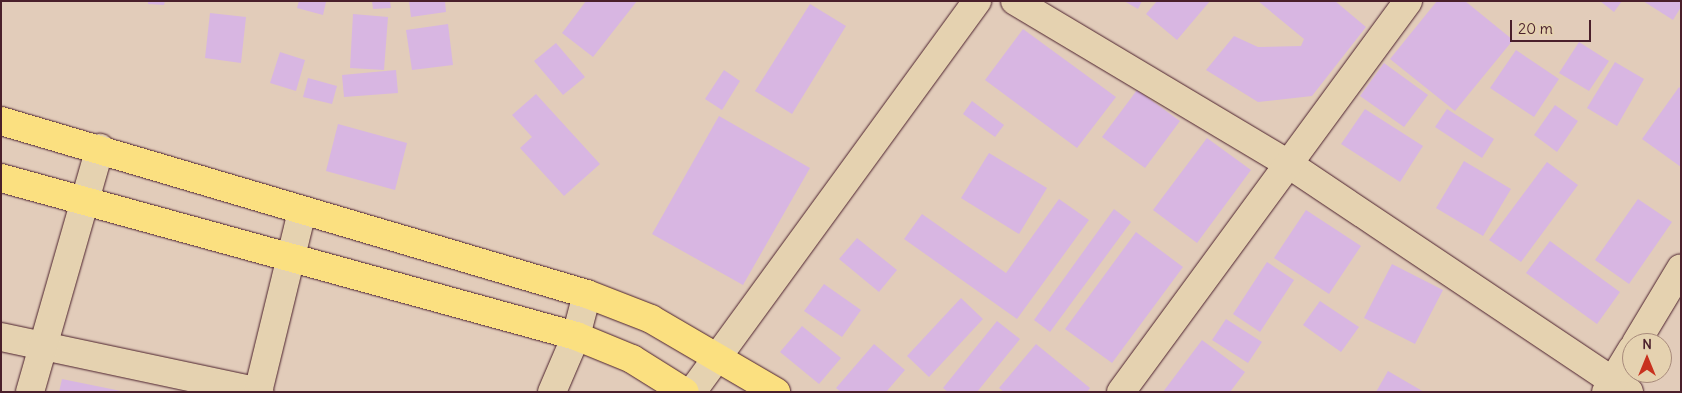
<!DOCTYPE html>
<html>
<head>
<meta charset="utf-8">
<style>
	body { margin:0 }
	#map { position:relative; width:1682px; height:393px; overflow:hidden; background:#e2ccba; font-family:Delius,sans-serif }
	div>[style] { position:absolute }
	.building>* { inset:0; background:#d8b6e2 }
	.roads { filter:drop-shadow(0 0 1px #4a1f2b) drop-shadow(0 0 1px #4a1f2b) }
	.minor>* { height:28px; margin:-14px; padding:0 14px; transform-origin:14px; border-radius:14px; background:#e5d2b0 }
	.primary>* { height:28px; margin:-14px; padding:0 14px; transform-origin:14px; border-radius:14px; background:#fbe080 }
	span { translate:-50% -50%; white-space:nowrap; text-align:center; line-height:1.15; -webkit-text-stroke:5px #e5d2b0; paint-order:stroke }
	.frame { position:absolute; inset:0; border:2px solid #4a1f2b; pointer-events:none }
	.north { position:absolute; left:1622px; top:333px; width:50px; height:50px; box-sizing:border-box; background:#e5d2b0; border:1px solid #a78a7b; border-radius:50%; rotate:0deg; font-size:14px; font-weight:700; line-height:20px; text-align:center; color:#4a1f2b }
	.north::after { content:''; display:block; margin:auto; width:18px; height:22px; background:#c8321e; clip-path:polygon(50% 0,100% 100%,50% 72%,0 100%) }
	.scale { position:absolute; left:1510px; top:20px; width:81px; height:22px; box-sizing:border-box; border:2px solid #4a1f2b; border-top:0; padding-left:6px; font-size:15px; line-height:18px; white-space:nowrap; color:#4a1f2b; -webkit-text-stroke:4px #e5d2b0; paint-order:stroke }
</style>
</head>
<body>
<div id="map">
	<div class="building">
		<i style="clip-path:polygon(148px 1px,165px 1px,164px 5px,148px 4px)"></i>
		<i style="clip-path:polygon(299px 1px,326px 2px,323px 15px,297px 8px)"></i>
		<i style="clip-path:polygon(372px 1px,390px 1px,391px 8px,373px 9px)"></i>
		<i style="clip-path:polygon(409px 1px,445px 1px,446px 12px,411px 17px)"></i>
		<i style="clip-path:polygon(586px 1px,637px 1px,593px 57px,562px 33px)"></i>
		<i style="clip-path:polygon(1124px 1px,1142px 1px,1138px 9px)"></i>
		<i style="clip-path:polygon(1157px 1px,1210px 1px,1177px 40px,1146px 14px)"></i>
		<i style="clip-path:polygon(1258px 1px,1335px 1px,1366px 27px,1312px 96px,1258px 102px,1206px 70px,1234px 36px,1258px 47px,1301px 46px,1304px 39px)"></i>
		<i style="clip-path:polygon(1437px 1px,1465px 1px,1513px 40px,1455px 111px,1390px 59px)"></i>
		<i style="clip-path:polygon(1600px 1px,1622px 1px,1614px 12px)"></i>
		<i style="clip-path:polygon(1643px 1px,1681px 1px,1681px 7px,1673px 20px)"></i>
		<i style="clip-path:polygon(810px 4px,846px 26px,792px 114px,755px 91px)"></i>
		<i style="clip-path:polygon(210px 13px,246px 17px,241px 63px,205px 58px)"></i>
		<i style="clip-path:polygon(353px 14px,388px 17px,384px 70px,350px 68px)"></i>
		<i style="clip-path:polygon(448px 24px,453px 65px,412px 70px,406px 30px)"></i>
		<i style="clip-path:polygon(1023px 29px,1116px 97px,1077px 148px,985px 80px)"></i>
		<i style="clip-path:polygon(1579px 42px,1609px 61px,1589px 91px,1559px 73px)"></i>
		<i style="clip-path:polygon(556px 43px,585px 77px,563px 95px,534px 61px)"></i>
		<i style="clip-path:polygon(1516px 50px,1559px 79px,1534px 117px,1490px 88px)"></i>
		<i style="clip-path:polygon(280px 52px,305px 60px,296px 91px,270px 83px)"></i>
		<i style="clip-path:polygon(1615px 62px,1644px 79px,1617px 126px,1587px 108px)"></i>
		<i style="clip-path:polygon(1384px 63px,1428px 95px,1404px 127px,1360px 96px)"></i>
		<i style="clip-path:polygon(396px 70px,398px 93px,344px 97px,342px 75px)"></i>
		<i style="clip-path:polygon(724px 70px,740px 81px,722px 110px,705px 99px)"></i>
		<i style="clip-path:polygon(308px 78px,337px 86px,332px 104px,303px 97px)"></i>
		<i style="clip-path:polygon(1679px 87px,1681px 89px,1681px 167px,1642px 139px)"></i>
		<i style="clip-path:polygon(1137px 90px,1180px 121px,1145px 168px,1102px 137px)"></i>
		<i style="clip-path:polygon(536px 94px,600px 164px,564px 196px,520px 148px,532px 137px,512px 115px)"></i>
		<i style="clip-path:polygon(972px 101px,1004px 125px,995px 137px,963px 114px)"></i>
		<i style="clip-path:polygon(1555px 105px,1578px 121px,1557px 152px,1534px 135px)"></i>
		<i style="clip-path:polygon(1365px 109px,1423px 146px,1400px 182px,1341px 144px)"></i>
		<i style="clip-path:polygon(1447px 109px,1494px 139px,1482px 158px,1435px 127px)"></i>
		<i style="clip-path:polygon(719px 116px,810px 168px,743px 285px,652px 234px)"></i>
		<i style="clip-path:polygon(338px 124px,407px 143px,395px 190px,326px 171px)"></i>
		<i style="clip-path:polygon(1207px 138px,1251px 170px,1197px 243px,1153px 210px)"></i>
		<i style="clip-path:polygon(989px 153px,1047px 188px,1019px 234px,961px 198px)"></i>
		<i style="clip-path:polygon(1464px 161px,1511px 189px,1483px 236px,1436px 208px)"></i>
		<i style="clip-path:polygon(1547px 162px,1578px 185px,1521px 262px,1489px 240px)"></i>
		<i style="clip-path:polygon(1059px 199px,1089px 220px,1017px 319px,904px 239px,922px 214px,1006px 273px)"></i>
		<i style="clip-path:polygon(1638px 199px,1672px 222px,1629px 284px,1595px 260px)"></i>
		<i style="clip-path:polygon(1114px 209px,1131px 222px,1050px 332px,1034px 320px)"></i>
		<i style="clip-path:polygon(1306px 210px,1361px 246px,1329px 294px,1274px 258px)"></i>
		<i style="clip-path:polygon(1136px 232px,1183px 267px,1112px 363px,1065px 329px)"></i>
		<i style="clip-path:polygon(857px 238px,897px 270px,879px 292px,839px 259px)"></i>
		<i style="clip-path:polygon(1550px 241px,1620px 292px,1597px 324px,1526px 273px)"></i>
		<i style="clip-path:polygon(1267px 262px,1294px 280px,1260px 332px,1233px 314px)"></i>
		<i style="clip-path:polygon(1392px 264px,1443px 290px,1415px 344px,1364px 318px)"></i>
		<i style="clip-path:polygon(824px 284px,861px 310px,842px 337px,804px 311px)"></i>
		<i style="clip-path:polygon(961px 298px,983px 319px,929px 377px,907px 356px)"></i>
		<i style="clip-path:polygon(1320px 301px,1359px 327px,1341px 352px,1303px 325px)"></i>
		<i style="clip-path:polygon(1226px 319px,1262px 342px,1248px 363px,1212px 340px)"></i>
		<i style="clip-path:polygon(997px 321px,1020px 339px,977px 392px,948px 392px,943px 388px)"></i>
		<i style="clip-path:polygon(802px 326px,841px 358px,819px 384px,780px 352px)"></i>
		<i style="clip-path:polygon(1202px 340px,1245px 372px,1230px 392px,1163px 392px)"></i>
		<i style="clip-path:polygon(874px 344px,905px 370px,886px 392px,841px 392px,836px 388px)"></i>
		<i style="clip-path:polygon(1036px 344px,1090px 388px,1087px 392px,1004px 392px,999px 388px)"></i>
		<i style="clip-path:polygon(1388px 371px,1424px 392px,1376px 392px)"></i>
		<i style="clip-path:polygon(62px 379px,121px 391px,121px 392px,59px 392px)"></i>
	</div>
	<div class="roads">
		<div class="minor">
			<i style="left:1015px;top:1px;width:320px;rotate:30.8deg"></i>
			<i style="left:1290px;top:165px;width:408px;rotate:33.8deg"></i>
			<i style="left:1px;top:337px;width:264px;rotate:12deg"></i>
			<i style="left:1636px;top:343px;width:87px;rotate:-59deg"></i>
			<i style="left:30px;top:392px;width:254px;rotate:-74deg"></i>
			<i style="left:258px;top:392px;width:186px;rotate:-76.3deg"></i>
			<i style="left:552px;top:392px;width:61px;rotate:-66.8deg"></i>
			<i style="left:576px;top:336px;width:43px;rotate:-75.3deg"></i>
			<i style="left:692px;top:392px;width:484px;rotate:-53.9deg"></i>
			<i style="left:1121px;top:392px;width:485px;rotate:-53.7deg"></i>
			<i style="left:1606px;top:392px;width:50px;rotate:-58.8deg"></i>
		</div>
		<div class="primary">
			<i style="left:1px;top:121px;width:611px;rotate:16.45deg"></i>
			<i style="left:587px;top:294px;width:69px;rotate:21.3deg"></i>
			<i style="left:651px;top:319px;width:145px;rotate:30.3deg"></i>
			<i style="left:1px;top:178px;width:596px;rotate:15.36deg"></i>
			<i style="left:576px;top:336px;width:61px;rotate:22.3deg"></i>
			<i style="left:632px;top:359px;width:62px;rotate:31.9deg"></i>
		</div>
	</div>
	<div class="frame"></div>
	<div class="north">N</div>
	<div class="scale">20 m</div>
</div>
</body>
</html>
